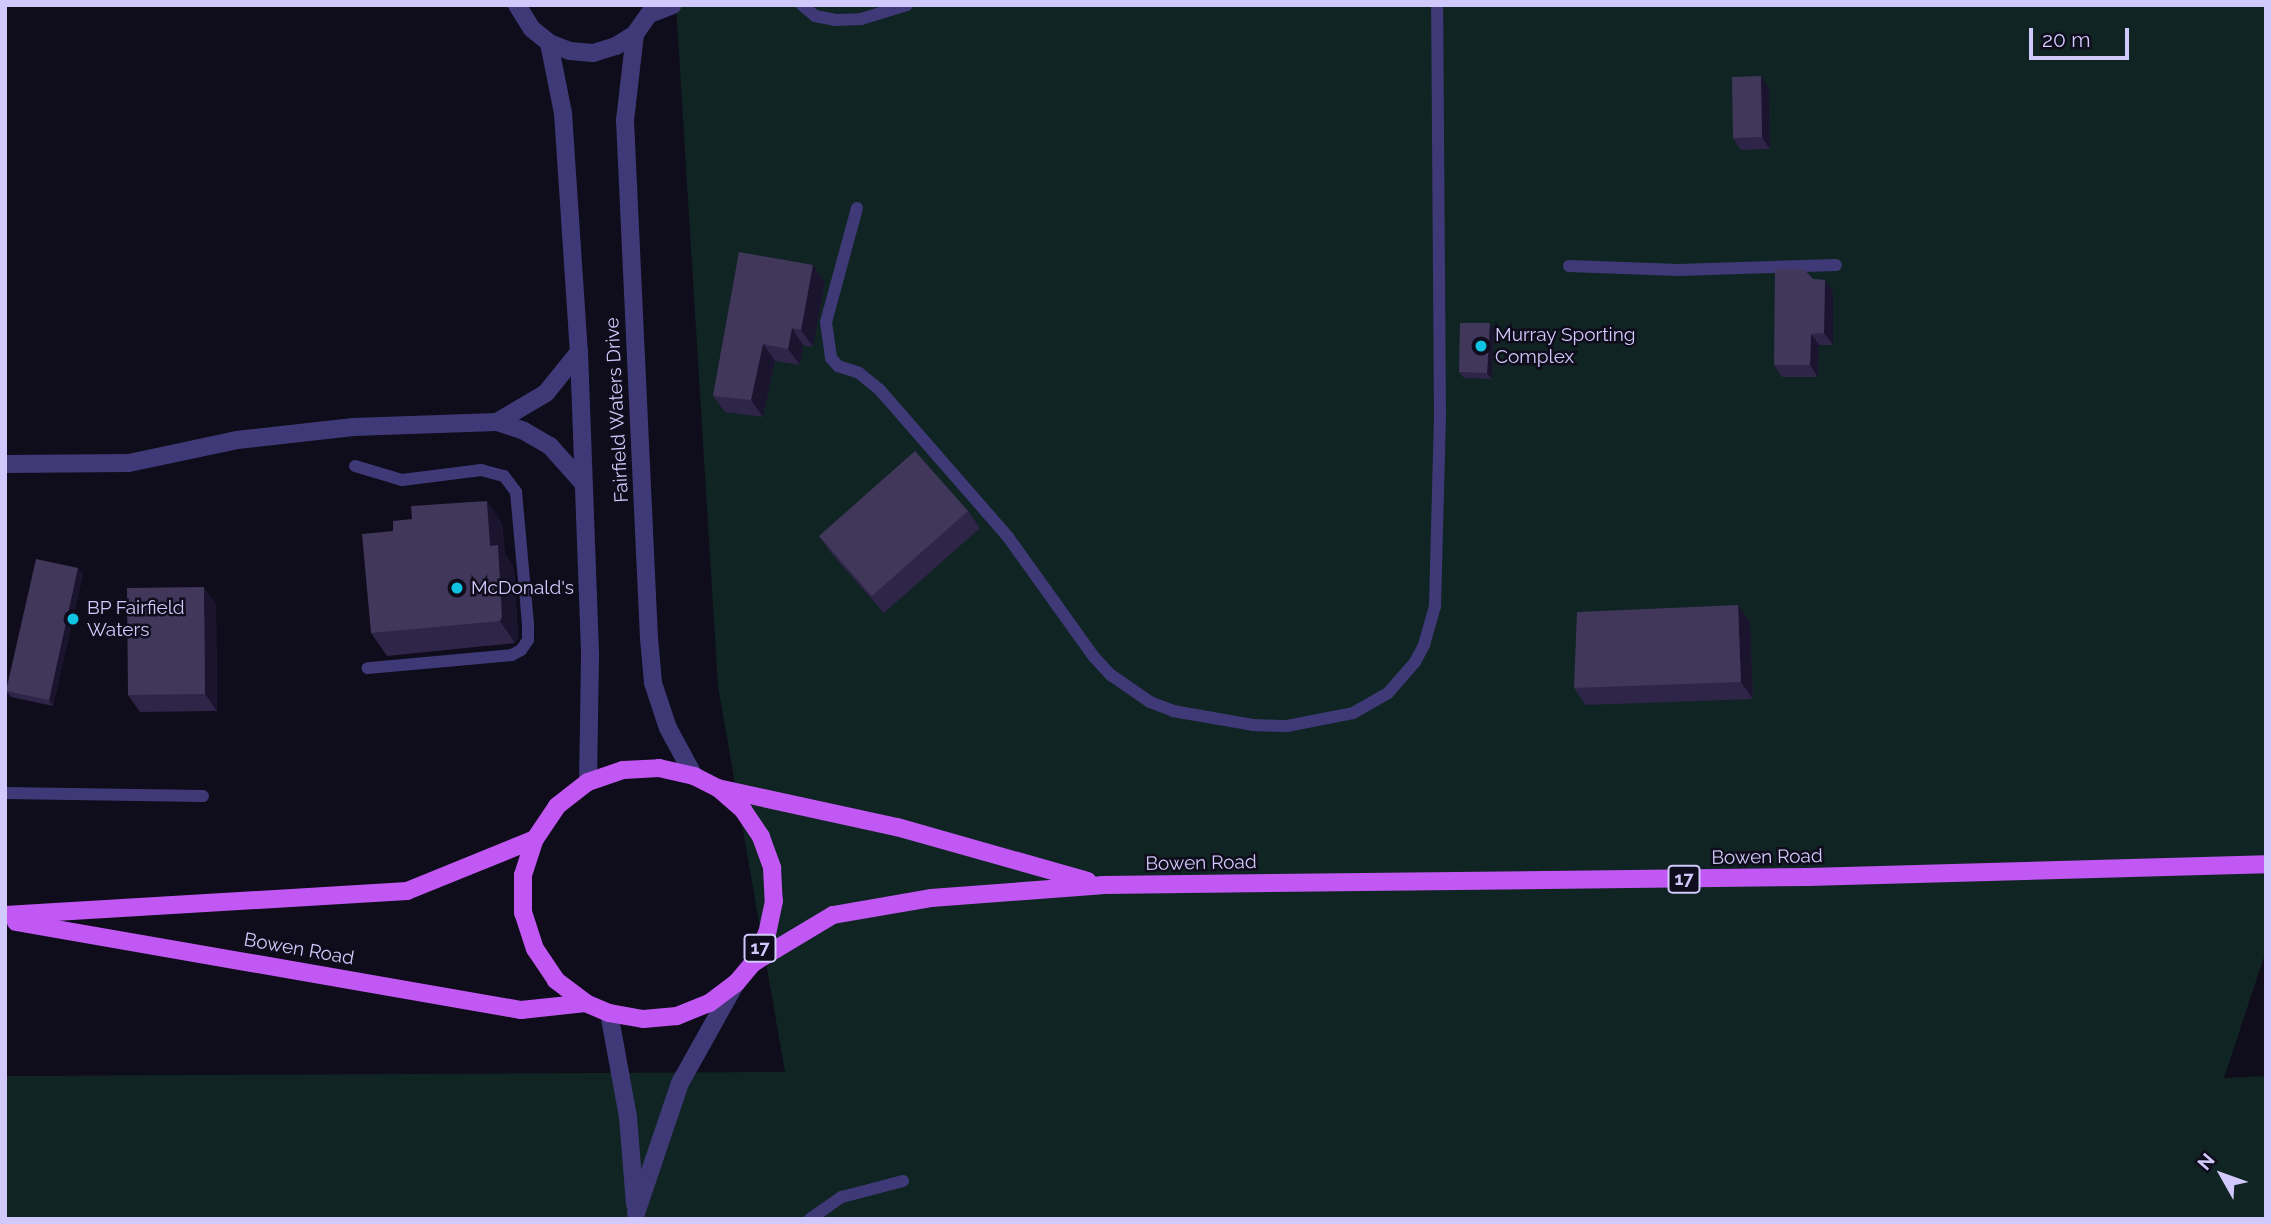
<!DOCTYPE html>
<html>
<head>
<meta charset="utf-8">
<style>
	body { margin:0 }
	#map { position:relative; width:2271px; height:1224px; overflow:hidden; background:#0f0c1b; font-family:Raleway,sans-serif }
	div>[style] { position:absolute }
	.green>* { inset:0; background:#102424 }
	.service>* { height:12px; margin:-6px; padding:0 6px; transform-origin:6px; border-radius:6px; background:#3f3a77 }
	.minor>* { height:18px; margin:-9px; padding:0 9px; transform-origin:9px; border-radius:9px; background:#3f3a77 }
	.tertiary>* { height:18px; margin:-9px; padding:0 9px; transform-origin:9px; border-radius:9px; background:#3f3a77 }
	.primary>* { height:18px; margin:-9px; padding:0 9px; transform-origin:9px; border-radius:9px; background:#c158f4 }
	.wall>* { inset:0; background:#2e2548 }
	.shaded-wall>* { inset:0; background:#1a142e }
	.building>* { inset:0; background:#40375b }
	.dots>* { width:19px; height:19px; translate:-50% -50%; box-sizing:border-box; border:4px solid #0f0c1b; border-radius:50% }
	span { translate:-50% -50%; white-space:nowrap; text-align:center; line-height:1.15; -webkit-text-stroke:5px #0f0c1b; paint-order:stroke }
	.shield-label span { padding:2px 5px; background:#0f0c1b; border:2px solid; border-radius:5px; -webkit-text-stroke-width:0 }
	.shield-label { font-size:18px; color:#d1c9fb; font-weight:700 }
	.poi-label { font-size:19px; color:#d1c9fb }
	.left { translate:0 -50%; text-align:left }
	.street-label { font-size:19px; color:#d1c9fb }
	.frame { position:absolute; inset:0; border:7px solid #d1c9fb; pointer-events:none }
	.north { position:absolute; left:2187px; top:1140px; width:70px; height:70px; -webkit-text-stroke:5px #0f0c1b; paint-order:stroke; rotate:310deg; font-size:19px; font-weight:700; line-height:28px; text-align:center; color:#d1c9fb }
	.north::after { content:''; display:block; margin:auto; width:24px; height:32px; background:#d1c9fb; clip-path:polygon(50% 0,100% 100%,50% 72%,0 100%) }
	.scale { position:absolute; left:2029px; top:28px; width:100px; height:32px; box-sizing:border-box; border:4px solid #d1c9fb; border-top:0; padding-left:9px; font-size:21px; line-height:24px; white-space:nowrap; color:#d1c9fb; -webkit-text-stroke:5px #0f0c1b; paint-order:stroke }
</style>
</head>
<body>
<div id="map">
	<div class="green">
		<i style="clip-path:polygon(676px 5px,2266px 5px,2266px 951px,2224px 1078px,2266px 1076px,2266px 1219px,5px 1219px,5px 1076px,785px 1072px,718px 686px)"></i>
	</div>
	<div class="service">
		<i style="left:802px;top:5px;width:17px;rotate:40deg"></i>
		<i style="left:815px;top:16px;width:21px;rotate:11deg"></i>
		<i style="left:836px;top:20px;width:25px;rotate:-2deg"></i>
		<i style="left:861px;top:19px;width:48px;rotate:-16.9deg"></i>
		<i style="left:857px;top:208px;width:118px;rotate:105.2deg"></i>
		<i style="left:826px;top:322px;width:36px;rotate:82deg"></i>
		<i style="left:831px;top:358px;width:11px;rotate:49deg"></i>
		<i style="left:838px;top:366px;width:22px;rotate:18deg"></i>
		<i style="left:859px;top:373px;width:26px;rotate:39deg"></i>
		<i style="left:879px;top:389px;width:196px;rotate:48.9deg"></i>
		<i style="left:1008px;top:537px;width:148px;rotate:54.4deg"></i>
		<i style="left:1094px;top:657px;width:25px;rotate:47deg"></i>
		<i style="left:1111px;top:675px;width:47px;rotate:34.7deg"></i>
		<i style="left:1150px;top:702px;width:25px;rotate:21deg"></i>
		<i style="left:1173px;top:711px;width:81px;rotate:9.9deg"></i>
		<i style="left:1253px;top:725px;width:34px;rotate:2deg"></i>
		<i style="left:1287px;top:726px;width:67px;rotate:-11.1deg"></i>
		<i style="left:1353px;top:713px;width:40px;rotate:-29.7deg"></i>
		<i style="left:1388px;top:693px;width:41px;rotate:-48.9deg"></i>
		<i style="left:1415px;top:662px;width:19px;rotate:-62deg"></i>
		<i style="left:1424px;top:645px;width:41px;rotate:-74.2deg"></i>
		<i style="left:1435px;top:606px;width:188px;rotate:-88.5deg"></i>
		<i style="left:1440px;top:418px;width:413px;rotate:-90.4deg"></i>
		<i style="left:1569px;top:266px;width:109px;rotate:2.1deg"></i>
		<i style="left:1678px;top:270px;width:158px;rotate:-1.8deg"></i>
		<i style="left:355px;top:466px;width:49px;rotate:16.6deg"></i>
		<i style="left:402px;top:480px;width:80px;rotate:-7.2deg"></i>
		<i style="left:481px;top:470px;width:24px;rotate:15deg"></i>
		<i style="left:504px;top:476px;width:20px;rotate:53deg"></i>
		<i style="left:516px;top:492px;width:134px;rotate:84.8deg"></i>
		<i style="left:528px;top:625px;width:15px;rotate:90deg"></i>
		<i style="left:528px;top:640px;width:12px;rotate:125deg"></i>
		<i style="left:521px;top:650px;width:10px;rotate:151deg"></i>
		<i style="left:512px;top:655px;width:145px;rotate:174.8deg"></i>
		<i style="left:5px;top:793px;width:198px;rotate:0.9deg"></i>
		<i style="left:810px;top:1219px;width:39px;rotate:-35deg"></i>
		<i style="left:842px;top:1197px;width:63px;rotate:-14.7deg"></i>
	</div>
	<div class="minor">
		<i style="left:652px;top:13px;width:22px;rotate:-21deg"></i>
		<i style="left:497px;top:422px;width:28px;rotate:18deg"></i>
		<i style="left:524px;top:431px;width:30px;rotate:30deg"></i>
		<i style="left:550px;top:446px;width:50px;rotate:48.3deg"></i>
		<i style="left:5px;top:464px;width:124px;rotate:-0.5deg"></i>
		<i style="left:129px;top:463px;width:110px;rotate:-12deg"></i>
		<i style="left:237px;top:440px;width:117px;rotate:-6.4deg"></i>
		<i style="left:353px;top:427px;width:144px;rotate:-2deg"></i>
		<i style="left:497px;top:422px;width:57px;rotate:-30.6deg"></i>
		<i style="left:546px;top:393px;width:53px;rotate:-51.2deg"></i>
		<i style="left:609px;top:1013px;width:106px;rotate:79.6deg"></i>
		<i style="left:628px;top:1117px;width:87px;rotate:85.4deg"></i>
		<i style="left:636px;top:1213px;width:137px;rotate:-71.3deg"></i>
		<i style="left:680px;top:1083px;width:115px;rotate:-60.8deg"></i>
	</div>
	<div class="tertiary">
		<i style="left:517px;top:5px;width:28px;rotate:58deg"></i>
		<i style="left:532px;top:29px;width:22px;rotate:39deg"></i>
		<i style="left:549px;top:43px;width:22px;rotate:21deg"></i>
		<i style="left:570px;top:51px;width:23px;rotate:5deg"></i>
		<i style="left:593px;top:53px;width:24px;rotate:-17deg"></i>
		<i style="left:616px;top:46px;width:22px;rotate:-32deg"></i>
		<i style="left:635px;top:34px;width:35px;rotate:-55deg"></i>
		<i style="left:635px;top:34px;width:87px;rotate:96.6deg"></i>
		<i style="left:625px;top:120px;width:519px;rotate:87.35deg"></i>
		<i style="left:649px;top:638px;width:45px;rotate:84.9deg"></i>
		<i style="left:653px;top:683px;width:47px;rotate:71.6deg"></i>
		<i style="left:668px;top:728px;width:55px;rotate:61.6deg"></i>
		<i style="left:549px;top:43px;width:71px;rotate:78.7deg"></i>
		<i style="left:563px;top:113px;width:240px;rotate:86.2deg"></i>
		<i style="left:579px;top:352px;width:305px;rotate:87.9deg"></i>
		<i style="left:590px;top:657px;width:125px;rotate:90.9deg"></i>
	</div>
	<div class="primary">
		<i style="left:722px;top:789px;width:179px;rotate:12.3deg"></i>
		<i style="left:897px;top:827px;width:198px;rotate:15.8deg"></i>
		<i style="left:5px;top:915px;width:403px;rotate:-3.4deg"></i>
		<i style="left:407px;top:891px;width:138px;rotate:-22.1deg"></i>
		<i style="left:535px;top:839px;width:40px;rotate:-56deg"></i>
		<i style="left:557px;top:806px;width:39px;rotate:-38deg"></i>
		<i style="left:588px;top:782px;width:37px;rotate:-19deg"></i>
		<i style="left:623px;top:770px;width:36px;rotate:-3deg"></i>
		<i style="left:659px;top:768px;width:36px;rotate:13deg"></i>
		<i style="left:694px;top:776px;width:27px;rotate:27deg"></i>
		<i style="left:718px;top:788px;width:33px;rotate:41deg"></i>
		<i style="left:743px;top:810px;width:32px;rotate:56deg"></i>
		<i style="left:761px;top:837px;width:33px;rotate:70deg"></i>
		<i style="left:772px;top:868px;width:33px;rotate:87deg"></i>
		<i style="left:774px;top:901px;width:33px;rotate:102deg"></i>
		<i style="left:767px;top:933px;width:33px;rotate:115deg"></i>
		<i style="left:753px;top:963px;width:26px;rotate:130deg"></i>
		<i style="left:736px;top:983px;width:34px;rotate:143deg"></i>
		<i style="left:709px;top:1003px;width:35px;rotate:158deg"></i>
		<i style="left:677px;top:1016px;width:34px;rotate:175deg"></i>
		<i style="left:643px;top:1019px;width:35px;rotate:-170deg"></i>
		<i style="left:609px;top:1013px;width:25px;rotate:-157deg"></i>
		<i style="left:586px;top:1003px;width:38px;rotate:-143deg"></i>
		<i style="left:556px;top:980px;width:37px;rotate:-124deg"></i>
		<i style="left:535px;top:949px;width:38px;rotate:-108deg"></i>
		<i style="left:523px;top:913px;width:38px;rotate:-90deg"></i>
		<i style="left:523px;top:875px;width:38px;rotate:-72deg"></i>
		<i style="left:16px;top:922px;width:513px;rotate:9.88deg"></i>
		<i style="left:521px;top:1010px;width:65px;rotate:-6.1deg"></i>
		<i style="left:753px;top:963px;width:93px;rotate:-31deg"></i>
		<i style="left:833px;top:915px;width:99px;rotate:-9.8deg"></i>
		<i style="left:931px;top:898px;width:171px;rotate:-4.3deg"></i>
		<i style="left:1102px;top:885px;width:706px;rotate:-0.65deg"></i>
		<i style="left:1808px;top:877px;width:458px;rotate:-1.6deg"></i>
	</div>
	<div class="wall">
		<i style="clip-path:polygon(1769px 88px,1770px 149px,1741px 150px,1733px 138px)"></i>
		<i style="clip-path:polygon(739px 252px,825px 282px,813px 347px,803px 345px,800px 365px,775px 361px,763px 417px,725px 412px,713px 396px)"></i>
		<i style="clip-path:polygon(1813px 279px,1825px 280px,1833px 292px,1833px 345px,1819px 345px,1818px 377px,1782px 377px,1774px 365px)"></i>
		<i style="clip-path:polygon(1494px 329px,1492px 379px,1464px 378px,1459px 372px)"></i>
		<i style="clip-path:polygon(968px 511px,980px 528px,884px 613px,831px 553px,819px 536px)"></i>
		<i style="clip-path:polygon(502px 523px,505px 554px,514px 568px,518px 639px,515px 643px,387px 656px,371px 633px,393px 531px)"></i>
		<i style="clip-path:polygon(83px 574px,53px 706px,11px 697px,6px 691px)"></i>
		<i style="clip-path:polygon(216px 604px,217px 711px,140px 712px,128px 695px)"></i>
		<i style="clip-path:polygon(1738px 605px,1750px 622px,1753px 699px,1586px 705px,1574px 688px)"></i>
	</div>
	<div class="shaded-wall">
		<i style="clip-path:polygon(1761px 76px,1769px 88px,1770px 149px,1762px 137px)"></i>
		<i style="clip-path:polygon(813px 265px,825px 282px,813px 347px,801px 330px)"></i>
		<i style="clip-path:polygon(1825px 280px,1833px 292px,1833px 345px,1824px 333px)"></i>
		<i style="clip-path:polygon(1490px 323px,1494px 329px,1492px 379px,1487px 373px)"></i>
		<i style="clip-path:polygon(792px 328px,803px 345px,800px 365px,788px 349px)"></i>
		<i style="clip-path:polygon(1811px 334px,1819px 345px,1818px 377px,1810px 365px)"></i>
		<i style="clip-path:polygon(763px 344px,775px 361px,763px 417px,751px 400px)"></i>
		<i style="clip-path:polygon(487px 501px,502px 523px,505px 554px,514px 568px,518px 639px,515px 643px,500px 621px,490px 546px)"></i>
		<i style="clip-path:polygon(78px 568px,83px 574px,53px 706px,49px 700px)"></i>
		<i style="clip-path:polygon(204px 587px,216px 604px,217px 711px,205px 694px)"></i>
		<i style="clip-path:polygon(1738px 605px,1750px 622px,1753px 699px,1741px 682px)"></i>
	</div>
	<div class="building">
		<i style="clip-path:polygon(1761px 76px,1762px 137px,1733px 138px,1732px 77px)"></i>
		<i style="clip-path:polygon(739px 252px,813px 265px,801px 330px,792px 328px,788px 349px,763px 344px,751px 400px,713px 396px)"></i>
		<i style="clip-path:polygon(1775px 269px,1804px 269px,1813px 279px,1825px 280px,1824px 333px,1811px 334px,1810px 365px,1774px 365px)"></i>
		<i style="clip-path:polygon(1460px 323px,1490px 323px,1487px 373px,1459px 372px)"></i>
		<i style="clip-path:polygon(915px 451px,968px 511px,872px 596px,819px 536px)"></i>
		<i style="clip-path:polygon(487px 501px,490px 546px,498px 545px,502px 617px,500px 621px,371px 633px,362px 534px,393px 531px,393px 521px,412px 519px,411px 506px)"></i>
		<i style="clip-path:polygon(36px 559px,78px 568px,49px 700px,6px 691px)"></i>
		<i style="clip-path:polygon(204px 587px,205px 694px,128px 695px,127px 588px)"></i>
		<i style="clip-path:polygon(1738px 605px,1741px 682px,1574px 688px,1577px 612px)"></i>
	</div>
	<div class="dots">
		<i style="left:1481px;top:346px;background:#0fc2e1"></i>
		<i style="left:457px;top:588px;background:#0fc2e1"></i>
		<i style="left:73px;top:619px;background:#0fc2e1"></i>
	</div>
	<div class="shield-label">
		<span style="left:1684px;top:879px">17</span>
		<span style="left:760px;top:948px">17</span>
	</div>
	<div class="poi-label">
		<span class="left" style="left:1495px;top:346px">Murray Sporting<br>Complex</span>
		<span class="left" style="left:471px;top:588px">McDonald's</span>
		<span class="left" style="left:87px;top:619px">BP Fairfield<br>Waters</span>
	</div>
	<div class="street-label">
		<span style="left:617px;top:410px;rotate:-93deg">Fairfield Waters Drive</span>
		<span style="left:1767px;top:857px;rotate:-1deg">Bowen Road</span>
		<span style="left:1201px;top:863px;rotate:-1deg">Bowen Road</span>
		<span style="left:299px;top:949px;rotate:10deg">Bowen Road</span>
	</div>
	<div class="frame"></div>
	<div class="north">N</div>
	<div class="scale">20 m</div>
</div>
</body>
</html>
